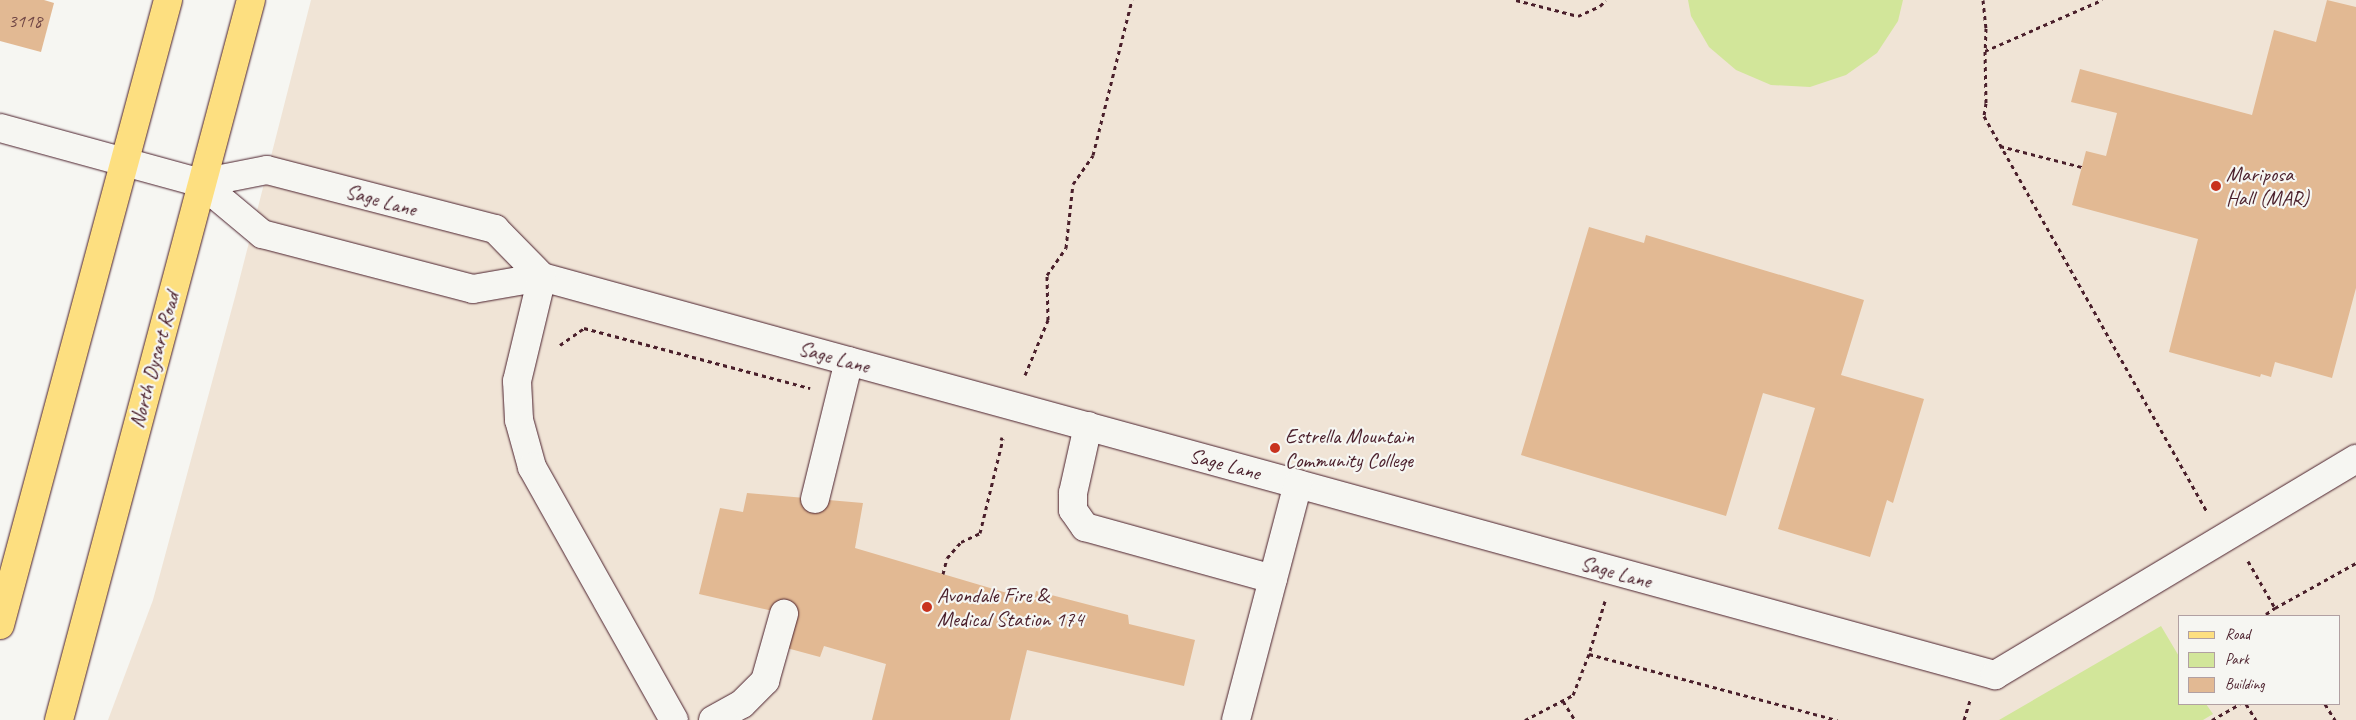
<!DOCTYPE html>
<html>
<head>
<meta charset="utf-8">
<style>
	body { margin:0 }
	#map { position:relative; width:2356px; height:720px; overflow:hidden; background:#f6f6f2; font-family:Caveat,sans-serif }
	div>[style] { position:absolute }
	.built>* { inset:0; background:#f0e4d6 }
	.green>* { inset:0; background:#d2e69a }
	.building>* { inset:0; background:#e2b993 }
	.path>* { height:3px; margin-top:-1.5px; transform-origin:0; background:repeating-linear-gradient(90deg,#4a1f2b 0 4px,transparent 0 8px) }
	.roads { filter:drop-shadow(0 0 1px #4a1f2b) drop-shadow(0 0 1px #4a1f2b) }
	.minor>* { height:28px; margin:-14px; padding:0 14px; transform-origin:14px; border-radius:14px; background:#f6f6f2 }
	.major>* { height:28px; margin:-14px; padding:0 14px; transform-origin:14px; border-radius:14px; background:#fddf80 }
	.dots>* { width:14px; height:14px; translate:-50% -50%; box-sizing:border-box; border:2px solid #f6f6f2; border-radius:50% }
	span { translate:-50% -50%; white-space:nowrap; text-align:center; line-height:1.15; -webkit-text-stroke:4.5px #f6f6f2; paint-order:stroke }
	.number-label { font-size:19px; color:#704645 }
	.number-label span { -webkit-text-stroke-width:0 }
	.poi-label { font-size:21px; color:#4a1f2b }
	.left { translate:0 -50%; text-align:left }
	.street-label { font-size:21px; color:#4a1f2b }
	.legend { position:absolute; left:2178px; top:615px; width:162px; height:90px; box-sizing:border-box; background:#f6f6f2; border:1px solid #b1a0a2; margin:0; padding:6px 9px; list-style:none; font-size:15px; color:#4a1f2b }
	.legend li { display:flex; align-items:center; gap:10px; height:25px }
	.legend b { width:25px; border:1px solid #b1a0a2 }
</style>
</head>
<body>
<div id="map">
	<div class="built">
		<i style="clip-path:polygon(evenodd,311px 0,2356px 0,2356px 720px,108px 720px,153px 600px,235px 297px,311px 0,2180px 616px,2340px 616px,2340px 704px,2180px 704px,2180px 616px)"></i>
	</div>
	<div class="green">
		<i style="clip-path:polygon(1688px 0,1903px 0,1898px 21px,1877px 53px,1846px 75px,1810px 87px,1771px 85px,1736px 70px,1709px 47px,1691px 16px)"></i>
		<i style="clip-path:polygon(2161px 626px,2180px 658px,2180px 704px,2206px 704px,2213px 714px,2203px 720px,1999px 720px)"></i>
	</div>
	<div class="building">
		<i style="clip-path:polygon(0 0,44px 0,54px 3px,41px 52px,0 41px)"></i>
		<i style="clip-path:polygon(2327px 0,2356px 7px,2356px 288px,2332px 378px,2275px 362px,2271px 377px,2261px 374px,2260px 377px,2169px 352px,2198px 239px,2072px 205px,2086px 151px,2106px 156px,2117px 113px,2071px 102px,2080px 69px,2252px 115px,2274px 30px,2316px 42px)"></i>
		<i style="clip-path:polygon(1589px 227px,1644px 243px,1646px 235px,1864px 300px,1841px 375px,1924px 399px,1893px 503px,1887px 500px,1870px 557px,1778px 529px,1815px 408px,1763px 393px,1726px 516px,1521px 455px)"></i>
		<i style="clip-path:polygon(747px 493px,863px 503px,855px 548px,1034px 601px,1036px 591px,1128px 615px,1129px 624px,1195px 640px,1184px 686px,1027px 650px,1010px 720px,872px 720px,886px 664px,824px 646px,820px 657px,783px 647px,790px 615px,699px 594px,720px 508px,743px 512px)"></i>
	</div>
	<div class="path">
		<i style="left:1516px;top:0;width:64px;rotate:14.5deg"></i>
		<i style="left:1578px;top:16px;width:24px;rotate:-24deg"></i>
		<i style="left:1600px;top:6px;width:8px;rotate:-45deg"></i>
		<i style="left:1983px;top:0;width:28px;rotate:84deg"></i>
		<i style="left:1986px;top:28px;width:23px;rotate:92deg"></i>
		<i style="left:1985px;top:51px;width:128px;rotate:-23.6deg"></i>
		<i style="left:1985px;top:51px;width:52px;rotate:88.9deg"></i>
		<i style="left:1986px;top:103px;width:13px;rotate:99deg"></i>
		<i style="left:1984px;top:116px;width:454px;rotate:60.6deg"></i>
		<i style="left:2000px;top:146px;width:85px;rotate:14.4deg"></i>
		<i style="left:560px;top:345px;width:29px;rotate:-35deg"></i>
		<i style="left:584px;top:328px;width:234px;rotate:14.9deg"></i>
		<i style="left:1025px;top:375px;width:60px;rotate:-67.3deg"></i>
		<i style="left:1048px;top:320px;width:45px;rotate:-91.3deg"></i>
		<i style="left:1047px;top:275px;width:33px;rotate:-55deg"></i>
		<i style="left:1066px;top:248px;width:64px;rotate:-83.8deg"></i>
		<i style="left:1073px;top:184px;width:35px;rotate:-55deg"></i>
		<i style="left:1093px;top:155px;width:160px;rotate:-75.9deg"></i>
		<i style="left:2248px;top:561px;width:54px;rotate:60.1deg"></i>
		<i style="left:2275px;top:608px;width:93px;rotate:-29.1deg"></i>
		<i style="left:943px;top:574px;width:16px;rotate:-76deg"></i>
		<i style="left:947px;top:558px;width:21px;rotate:-49deg"></i>
		<i style="left:961px;top:542px;width:21px;rotate:-25deg"></i>
		<i style="left:980px;top:533px;width:97px;rotate:-76.3deg"></i>
		<i style="left:1003px;top:439px;width:3px;rotate:-162deg"></i>
		<i style="left:1605px;top:601px;width:55px;rotate:106.8deg"></i>
		<i style="left:1589px;top:654px;width:257px;rotate:14.9deg"></i>
		<i style="left:2268px;top:616px;width:3px;rotate:-135deg"></i>
		<i style="left:2266px;top:614px;width:11px;rotate:-34deg"></i>
		<i style="left:1563px;top:701px;width:22px;rotate:58deg"></i>
		<i style="left:2246px;top:704px;width:19px;rotate:58deg"></i>
		<i style="left:2325px;top:704px;width:19px;rotate:58deg"></i>
		<i style="left:1525px;top:720px;width:54px;rotate:-27.5deg"></i>
		<i style="left:1573px;top:695px;width:44px;rotate:-68.7deg"></i>
		<i style="left:1964px;top:720px;width:21px;rotate:-73deg"></i>
		<i style="left:2212px;top:720px;width:32px;rotate:-30deg"></i>
	</div>
	<div class="roads">
		<div class="minor">
			<i style="left:0;top:128px;width:208px;rotate:15.3deg"></i>
			<i style="left:201px;top:183px;width:80px;rotate:39.9deg"></i>
			<i style="left:262px;top:234px;width:218px;rotate:14.6deg"></i>
			<i style="left:473px;top:289px;width:70px;rotate:-9.9deg"></i>
			<i style="left:542px;top:277px;width:1507px;rotate:15.32deg"></i>
			<i style="left:1995px;top:675px;width:421px;rotate:-30.9deg"></i>
			<i style="left:201px;top:183px;width:67px;rotate:-11.1deg"></i>
			<i style="left:267px;top:170px;width:236px;rotate:14.5deg"></i>
			<i style="left:495px;top:229px;width:67px;rotate:45.6deg"></i>
			<i style="left:542px;top:277px;width:107px;rotate:103.5deg"></i>
			<i style="left:517px;top:381px;width:39px;rotate:87deg"></i>
			<i style="left:519px;top:420px;width:49px;rotate:74.5deg"></i>
			<i style="left:532px;top:467px;width:290px;rotate:60.7deg"></i>
			<i style="left:1088px;top:426px;width:69px;rotate:102.6deg"></i>
			<i style="left:1073px;top:493px;width:17px;rotate:90deg"></i>
			<i style="left:1073px;top:510px;width:21px;rotate:55deg"></i>
			<i style="left:1085px;top:527px;width:195px;rotate:15.5deg"></i>
			<i style="left:815px;top:499px;width:142px;rotate:-76.2deg"></i>
			<i style="left:713px;top:720px;width:33px;rotate:-29deg"></i>
			<i style="left:742px;top:704px;width:33px;rotate:-45deg"></i>
			<i style="left:765px;top:681px;width:70px;rotate:-74.2deg"></i>
			<i style="left:1236px;top:720px;width:244px;rotate:-75.3deg"></i>
		</div>
		<div class="major">
			<i style="left:0;top:625px;width:647px;rotate:-74.95deg"></i>
			<i style="left:59px;top:720px;width:745px;rotate:-75.07deg"></i>
		</div>
	</div>
	<div class="dots">
		<i style="left:2216px;top:186px;background:#c8321e"></i>
		<i style="left:1275px;top:448px;background:#c8321e"></i>
		<i style="left:927px;top:607px;background:#c8321e"></i>
	</div>
	<div class="number-label">
		<span style="left:25px;top:22px">3118</span>
	</div>
	<div class="poi-label">
		<span class="left" style="left:2226px;top:186px">Mariposa<br>Hall (MAR)</span>
		<span class="left" style="left:1285px;top:448px">Estrella Mountain<br>Community College</span>
		<span class="left" style="left:937px;top:607px">Avondale Fire &amp;<br>Medical Station 174</span>
	</div>
	<div class="street-label">
		<span style="left:381px;top:200px;rotate:15deg">Sage Lane</span>
		<span style="left:834px;top:357px;rotate:15deg">Sage Lane</span>
		<span style="left:154px;top:360px;rotate:-75deg">North Dysart Road</span>
		<span style="left:1225px;top:464px;rotate:15deg">Sage Lane</span>
		<span style="left:1616px;top:572px;rotate:15deg">Sage Lane</span>
	</div>
	<ul class="legend">
	<li><b style="height:6px;background:#fddf80"></b>Road</li>
	<li><b style="height:14px;background:#d2e69a"></b>Park</li>
	<li><b style="height:14px;background:#e2b993"></b>Building</li>
	</ul>
</div>
</body>
</html>
